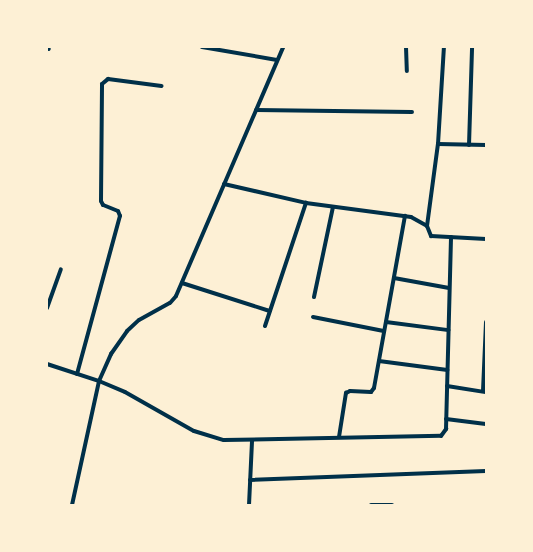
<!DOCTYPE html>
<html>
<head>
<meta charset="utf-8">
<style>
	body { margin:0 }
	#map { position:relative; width:533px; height:552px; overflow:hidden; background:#fdf0d5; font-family:"Nunito Sans",sans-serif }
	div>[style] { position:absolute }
	.minor>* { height:4px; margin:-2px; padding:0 2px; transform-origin:2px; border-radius:2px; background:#003049 }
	span { translate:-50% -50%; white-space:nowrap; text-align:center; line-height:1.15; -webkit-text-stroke:3px #fdf0d5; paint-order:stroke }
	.frame { position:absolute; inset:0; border:48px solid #fdf0d5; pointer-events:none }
</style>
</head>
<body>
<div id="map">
	<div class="minor">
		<i style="left:202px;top:47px;width:76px;rotate:9.8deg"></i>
		<i style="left:406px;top:47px;width:24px;rotate:88deg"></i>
		<i style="left:47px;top:48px;width:2px;rotate:27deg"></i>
		<i style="left:256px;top:110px;width:156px;rotate:0.7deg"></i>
		<i style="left:438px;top:144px;width:48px;rotate:1.2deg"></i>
		<i style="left:469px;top:145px;width:98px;rotate:-88.2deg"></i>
		<i style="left:224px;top:184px;width:84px;rotate:13deg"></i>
		<i style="left:306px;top:203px;width:106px;rotate:7.6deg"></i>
		<i style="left:411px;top:217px;width:18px;rotate:29deg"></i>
		<i style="left:427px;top:226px;width:11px;rotate:68deg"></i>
		<i style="left:431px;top:236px;width:55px;rotate:3.1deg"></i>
		<i style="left:427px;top:226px;width:83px;rotate:-82.4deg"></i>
		<i style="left:438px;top:144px;width:97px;rotate:-86.5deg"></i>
		<i style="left:394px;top:278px;width:56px;rotate:10.3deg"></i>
		<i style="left:182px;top:283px;width:92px;rotate:17.7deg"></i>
		<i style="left:314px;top:297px;width:92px;rotate:-78.1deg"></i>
		<i style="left:47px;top:308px;width:41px;rotate:-70.3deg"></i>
		<i style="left:313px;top:317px;width:72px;rotate:11.2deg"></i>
		<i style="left:386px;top:322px;width:63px;rotate:7.4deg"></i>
		<i style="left:265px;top:326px;width:130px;rotate:-71.6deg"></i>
		<i style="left:379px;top:361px;width:69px;rotate:7.5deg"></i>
		<i style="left:47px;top:364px;width:55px;rotate:18.1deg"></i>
		<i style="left:99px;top:381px;width:28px;rotate:23deg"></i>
		<i style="left:125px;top:392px;width:79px;rotate:29.5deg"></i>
		<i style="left:194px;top:431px;width:31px;rotate:17deg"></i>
		<i style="left:224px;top:440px;width:217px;rotate:-1.1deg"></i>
		<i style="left:441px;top:436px;width:9px;rotate:-54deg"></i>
		<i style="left:446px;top:429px;width:192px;rotate:-88.5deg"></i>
		<i style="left:77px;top:374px;width:164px;rotate:-74.8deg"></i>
		<i style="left:120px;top:216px;width:5px;rotate:-112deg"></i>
		<i style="left:118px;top:211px;width:16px;rotate:-158deg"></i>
		<i style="left:103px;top:205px;width:4px;rotate:-117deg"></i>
		<i style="left:101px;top:201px;width:117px;rotate:-89.5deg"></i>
		<i style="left:102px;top:84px;width:8px;rotate:-40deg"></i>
		<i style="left:108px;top:79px;width:54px;rotate:7.4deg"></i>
		<i style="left:447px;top:386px;width:39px;rotate:9deg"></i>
		<i style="left:483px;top:391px;width:69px;rotate:-87.5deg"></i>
		<i style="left:446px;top:419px;width:40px;rotate:7.1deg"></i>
		<i style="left:339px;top:437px;width:45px;rotate:-81deg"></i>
		<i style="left:346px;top:393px;width:4px;rotate:-27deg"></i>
		<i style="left:350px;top:391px;width:21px;rotate:3deg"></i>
		<i style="left:371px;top:392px;width:5px;rotate:-53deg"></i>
		<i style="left:374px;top:388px;width:175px;rotate:-79.8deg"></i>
		<i style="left:250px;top:480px;width:236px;rotate:-2.2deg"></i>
		<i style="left:72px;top:505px;width:127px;rotate:-77.7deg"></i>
		<i style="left:99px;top:381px;width:30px;rotate:-66deg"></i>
		<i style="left:111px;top:354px;width:28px;rotate:-55deg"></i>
		<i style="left:127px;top:331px;width:16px;rotate:-43deg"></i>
		<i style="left:139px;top:320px;width:35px;rotate:-29deg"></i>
		<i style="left:170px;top:303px;width:9px;rotate:-49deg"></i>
		<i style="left:176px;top:296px;width:271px;rotate:-66.7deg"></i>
		<i style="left:249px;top:505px;width:64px;rotate:-87.3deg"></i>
		<i style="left:371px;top:505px;width:21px"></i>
	</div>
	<div class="frame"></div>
</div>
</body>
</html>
